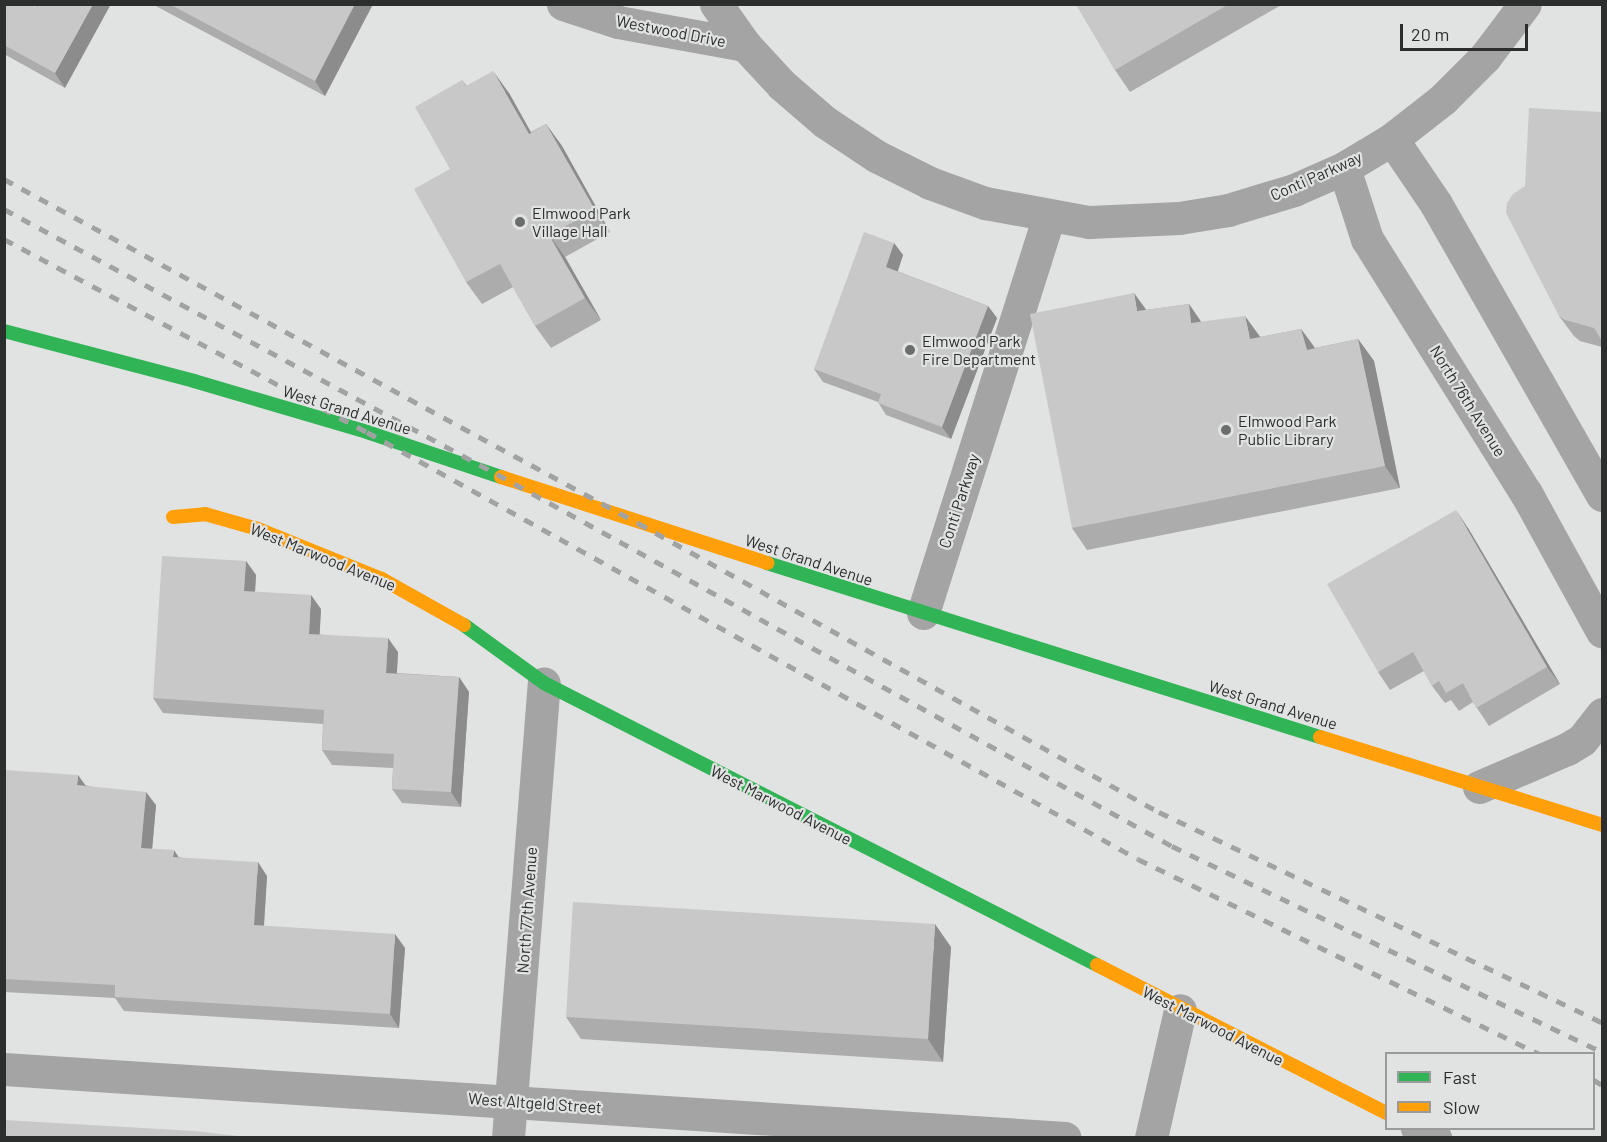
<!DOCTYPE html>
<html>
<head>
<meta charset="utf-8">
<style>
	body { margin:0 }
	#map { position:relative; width:1607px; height:1142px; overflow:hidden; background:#e1e2e2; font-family:Barlow,sans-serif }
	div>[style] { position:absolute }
	.street>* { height:33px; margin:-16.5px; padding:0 16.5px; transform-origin:16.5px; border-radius:16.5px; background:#a4a4a4 }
	.fast>* { height:14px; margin:-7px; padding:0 7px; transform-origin:7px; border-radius:7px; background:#30b455 }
	.slow>* { height:14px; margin:-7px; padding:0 7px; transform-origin:7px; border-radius:7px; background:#ff9f0a }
	.rail>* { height:4.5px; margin-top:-2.25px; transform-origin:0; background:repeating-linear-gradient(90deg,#a1a2a2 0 10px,transparent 0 20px) }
	.wall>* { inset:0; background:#acacac }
	.shaded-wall>* { inset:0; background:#8c8c8c }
	.building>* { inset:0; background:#c8c8c8 }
	.dots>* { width:16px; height:16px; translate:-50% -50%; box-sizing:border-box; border:3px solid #e1e2e2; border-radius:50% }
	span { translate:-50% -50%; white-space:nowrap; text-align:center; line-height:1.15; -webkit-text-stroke:4.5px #e1e2e2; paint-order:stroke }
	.street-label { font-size:16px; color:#2c2d2d }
	.poi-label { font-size:16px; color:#2c2d2d }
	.left { translate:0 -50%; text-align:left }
	.frame { position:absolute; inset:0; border:6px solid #2c2d2d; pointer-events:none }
	.legend { position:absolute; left:1385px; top:1052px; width:210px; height:78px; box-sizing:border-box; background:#e1e2e2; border:2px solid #999a9a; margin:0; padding:8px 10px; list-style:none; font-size:18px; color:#2c2d2d }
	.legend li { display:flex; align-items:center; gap:12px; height:30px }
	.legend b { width:30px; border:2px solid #999a9a }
	.scale { position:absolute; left:1400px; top:24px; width:128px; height:27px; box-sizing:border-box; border:3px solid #2c2d2d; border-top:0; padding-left:8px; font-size:18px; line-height:21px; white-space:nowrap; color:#2c2d2d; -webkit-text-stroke:4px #e1e2e2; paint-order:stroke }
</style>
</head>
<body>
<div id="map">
	<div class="street">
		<i style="left:563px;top:4px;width:58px;rotate:18.1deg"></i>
		<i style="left:618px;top:22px;width:129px;rotate:10.3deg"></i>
		<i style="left:716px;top:4px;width:50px;rotate:54.7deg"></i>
		<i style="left:745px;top:45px;width:54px;rotate:47.2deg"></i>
		<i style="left:782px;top:85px;width:57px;rotate:40.7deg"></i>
		<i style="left:825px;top:122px;width:61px;rotate:33.7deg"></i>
		<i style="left:876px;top:156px;width:60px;rotate:26.6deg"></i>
		<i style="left:930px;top:183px;width:59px;rotate:20deg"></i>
		<i style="left:985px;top:203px;width:106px;rotate:10.4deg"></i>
		<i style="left:1089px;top:222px;width:90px;rotate:-2.5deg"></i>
		<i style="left:1179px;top:218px;width:50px;rotate:-9.3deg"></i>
		<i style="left:1228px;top:210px;width:69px;rotate:-16.9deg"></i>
		<i style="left:1294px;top:190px;width:55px;rotate:-23.7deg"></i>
		<i style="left:1344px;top:168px;width:56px;rotate:-31.1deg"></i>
		<i style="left:1392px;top:139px;width:65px;rotate:-38.1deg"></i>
		<i style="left:1443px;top:99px;width:59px;rotate:-45deg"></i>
		<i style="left:1485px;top:57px;width:66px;rotate:-53deg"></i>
		<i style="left:1392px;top:139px;width:78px;rotate:55.9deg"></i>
		<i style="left:1436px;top:204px;width:335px;rotate:60.3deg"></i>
		<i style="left:1344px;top:168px;width:75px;rotate:72.1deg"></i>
		<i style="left:1367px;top:239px;width:300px;rotate:58deg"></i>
		<i style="left:1526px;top:493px;width:158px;rotate:61.2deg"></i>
		<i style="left:923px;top:613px;width:417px;rotate:-72.4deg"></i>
		<i style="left:1479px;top:787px;width:96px;rotate:-23.4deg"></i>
		<i style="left:1567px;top:749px;width:17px;rotate:-31deg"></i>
		<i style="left:1582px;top:740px;width:33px;rotate:-52deg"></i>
		<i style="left:4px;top:1069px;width:1063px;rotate:3.72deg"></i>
		<i style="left:1417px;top:1128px;width:21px;rotate:29deg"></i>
		<i style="left:508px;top:1138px;width:456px;rotate:-85.5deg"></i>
		<i style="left:1151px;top:1138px;width:131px;rotate:-77.2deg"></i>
	</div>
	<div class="fast">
		<i style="left:4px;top:331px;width:196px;rotate:14.7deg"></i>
		<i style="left:194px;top:381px;width:180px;rotate:16.4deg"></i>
		<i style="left:367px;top:432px;width:141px;rotate:18.6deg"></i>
		<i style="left:767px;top:563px;width:580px;rotate:17.47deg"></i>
		<i style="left:464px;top:625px;width:99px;rotate:35.9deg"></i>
		<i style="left:544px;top:683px;width:621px;rotate:27.02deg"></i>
	</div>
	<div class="slow">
		<i style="left:501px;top:477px;width:280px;rotate:17.9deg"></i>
		<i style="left:173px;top:517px;width:32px;rotate:-5deg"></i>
		<i style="left:205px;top:514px;width:55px;rotate:15.8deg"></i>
		<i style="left:258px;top:529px;width:134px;rotate:22deg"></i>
		<i style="left:382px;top:579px;width:94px;rotate:29.3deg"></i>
		<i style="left:1320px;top:737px;width:295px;rotate:17.3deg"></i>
		<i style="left:1097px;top:965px;width:325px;rotate:27.1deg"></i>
	</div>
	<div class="rail">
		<i style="left:4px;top:179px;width:721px;rotate:28.48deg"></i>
		<i style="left:638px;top:523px;width:596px;rotate:29.02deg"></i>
		<i style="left:1159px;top:812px;width:490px;rotate:25.4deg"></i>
		<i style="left:4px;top:209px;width:560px;rotate:28.26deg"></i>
		<i style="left:497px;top:474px;width:771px;rotate:28.86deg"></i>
		<i style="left:1172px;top:846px;width:477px;rotate:25.6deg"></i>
		<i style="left:4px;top:239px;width:411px;rotate:28deg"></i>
		<i style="left:367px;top:432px;width:881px;rotate:28.98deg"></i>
		<i style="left:1138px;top:859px;width:446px;rotate:25.9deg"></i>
		<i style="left:1594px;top:1080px;width:9px;rotate:32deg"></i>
	</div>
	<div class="wall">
		<i style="clip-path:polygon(4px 4px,30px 4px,65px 88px,4px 54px)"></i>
		<i style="clip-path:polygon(152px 4px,373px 4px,325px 96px)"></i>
		<i style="clip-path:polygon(1076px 4px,1283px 4px,1130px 92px,1115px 70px)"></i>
		<i style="clip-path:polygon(462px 80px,467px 86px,509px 93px,531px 132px,546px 124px,562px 146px,610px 232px,565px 257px,601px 320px,551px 348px,535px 326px,513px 287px,482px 304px,466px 282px,450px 169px)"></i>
		<i style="clip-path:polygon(1602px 112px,1602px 347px,1580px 341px,1574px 336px,1559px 316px,1525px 186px)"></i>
		<i style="clip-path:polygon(894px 243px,903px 255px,897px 271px,988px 306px,997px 318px,951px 439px,886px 415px,878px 402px,823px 382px,814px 369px)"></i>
		<i style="clip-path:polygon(1189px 304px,1201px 322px,1260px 337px,1301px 329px,1315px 348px,1358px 339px,1374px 361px,1400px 488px,1087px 550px,1072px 528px,1146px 310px)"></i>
		<i style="clip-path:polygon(1468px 528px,1560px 684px,1489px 726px,1473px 702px,1459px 711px,1451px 700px,1445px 703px,1432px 686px,1424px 671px,1390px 690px,1378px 672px)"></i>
		<i style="clip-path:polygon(246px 561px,256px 575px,255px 592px,321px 609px,319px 634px,398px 652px,397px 673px,459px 677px,469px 692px,461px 807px,402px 803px,392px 789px,393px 768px,332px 765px,322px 750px,323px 724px,163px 713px,153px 698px)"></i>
		<i style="clip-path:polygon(4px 770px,85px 785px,156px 805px,152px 849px,178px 857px,267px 876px,264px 926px,405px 948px,399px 1028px,124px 1011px,115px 998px,4px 992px)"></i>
		<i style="clip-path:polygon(951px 947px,943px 1062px,581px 1039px,566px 1017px)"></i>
	</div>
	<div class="shaded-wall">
		<i style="clip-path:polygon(93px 4px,111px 4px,65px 88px,55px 73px)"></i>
		<i style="clip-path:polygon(355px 4px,373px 4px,325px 96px,315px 81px)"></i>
		<i style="clip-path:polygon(493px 71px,509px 93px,544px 156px,529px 134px)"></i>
		<i style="clip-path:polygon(546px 124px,562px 146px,610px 232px,595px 210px)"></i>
		<i style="clip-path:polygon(549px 235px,565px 257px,601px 320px,585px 298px)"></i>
		<i style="clip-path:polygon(894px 243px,903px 255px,895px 280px,886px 267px)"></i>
		<i style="clip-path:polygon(1134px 293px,1150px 315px,1137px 311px)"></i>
		<i style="clip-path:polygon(1189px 304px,1204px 326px,1191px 323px)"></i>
		<i style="clip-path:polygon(988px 306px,997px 318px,951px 439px,942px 427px)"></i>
		<i style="clip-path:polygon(1245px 316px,1261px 338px,1250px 339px)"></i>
		<i style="clip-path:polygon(1301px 329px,1317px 351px,1307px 350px)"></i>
		<i style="clip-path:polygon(1358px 339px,1374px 361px,1400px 488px,1385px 466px)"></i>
		<i style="clip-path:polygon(1456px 510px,1468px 528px,1560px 684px,1547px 667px)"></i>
		<i style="clip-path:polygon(246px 561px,256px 575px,254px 606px,244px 591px)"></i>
		<i style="clip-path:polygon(311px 595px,321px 609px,319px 648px,309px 634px)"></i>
		<i style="clip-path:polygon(388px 638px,398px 652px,396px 687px,386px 673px)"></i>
		<i style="clip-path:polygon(459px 677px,469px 692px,461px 807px,451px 792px)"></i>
		<i style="clip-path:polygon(78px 775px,88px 789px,77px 785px)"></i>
		<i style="clip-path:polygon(146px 792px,156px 805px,151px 862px,141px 848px)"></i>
		<i style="clip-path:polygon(174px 850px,183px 864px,173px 857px)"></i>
		<i style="clip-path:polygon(258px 862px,267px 876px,263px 939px,254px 925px)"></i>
		<i style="clip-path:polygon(935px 924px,951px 947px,943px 1062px,928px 1039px)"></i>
		<i style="clip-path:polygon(395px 934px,405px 948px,399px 1028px,390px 1014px)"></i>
	</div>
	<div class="building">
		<i style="clip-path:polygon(4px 4px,30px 4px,35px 7px,37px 4px,93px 4px,55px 73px,4px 45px)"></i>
		<i style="clip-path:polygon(169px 4px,355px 4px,315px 81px)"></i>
		<i style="clip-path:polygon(1076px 4px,1229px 4px,1115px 70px)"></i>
		<i style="clip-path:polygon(493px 71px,529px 134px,546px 124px,595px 210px,549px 235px,585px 298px,535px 326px,500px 264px,466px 282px,414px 189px,450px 169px,415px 107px,462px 80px,466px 86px)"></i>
		<i style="clip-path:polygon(1529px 108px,1602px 112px,1602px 341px,1594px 328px,1565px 320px,1559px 316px,1506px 213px,1507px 203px,1513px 194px,1525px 186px)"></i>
		<i style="clip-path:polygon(864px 232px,894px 243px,886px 267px,988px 306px,942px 427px,878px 403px,881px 394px,814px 369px)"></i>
		<i style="clip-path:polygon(1134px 293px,1137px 311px,1189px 304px,1191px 323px,1245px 316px,1250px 339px,1301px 329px,1307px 350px,1358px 339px,1385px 466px,1072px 528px,1030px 314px)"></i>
		<i style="clip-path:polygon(1456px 510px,1547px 667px,1476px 708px,1463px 683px,1446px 693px,1439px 681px,1432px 686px,1413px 652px,1378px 672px,1327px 584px)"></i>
		<i style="clip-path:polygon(162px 556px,246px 561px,244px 591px,311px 595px,309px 634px,388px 638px,386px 673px,459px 677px,451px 792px,392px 789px,394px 754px,322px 750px,324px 710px,153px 698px)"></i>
		<i style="clip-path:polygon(4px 770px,78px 775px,77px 785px,146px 792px,141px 848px,174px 850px,173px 857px,258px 862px,254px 925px,395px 934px,390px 1014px,115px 997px,115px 985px,4px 979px)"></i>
		<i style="clip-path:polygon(573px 902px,935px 924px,928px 1039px,566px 1017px)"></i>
		<i style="clip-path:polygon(4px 1120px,194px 1131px,239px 1136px,239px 1137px,4px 1137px)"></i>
	</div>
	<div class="dots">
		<i style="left:520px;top:222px;background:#6b6c6c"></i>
		<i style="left:910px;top:350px;background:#6b6c6c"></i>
		<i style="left:1226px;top:430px;background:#6b6c6c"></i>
	</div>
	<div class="street-label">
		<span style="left:671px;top:31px;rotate:11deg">Westwood Drive</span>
		<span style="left:1316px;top:176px;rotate:-24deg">Conti Parkway</span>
		<span style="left:1468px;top:401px;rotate:58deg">North 76th Avenue</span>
		<span style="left:347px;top:410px;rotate:17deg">West Grand Avenue</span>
		<span style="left:959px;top:501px;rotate:-72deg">Conti Parkway</span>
		<span style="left:323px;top:557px;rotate:22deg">West Marwood Avenue</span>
		<span style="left:809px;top:560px;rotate:18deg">West Grand Avenue</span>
		<span style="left:1273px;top:705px;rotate:17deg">West Grand Avenue</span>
		<span style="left:781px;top:805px;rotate:27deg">West Marwood Avenue</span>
		<span style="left:527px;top:910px;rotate:-86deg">North 77th Avenue</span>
		<span style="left:1213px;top:1026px;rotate:27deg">West Marwood Avenue</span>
		<span style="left:535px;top:1103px;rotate:4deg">West Altgeld Street</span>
	</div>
	<div class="poi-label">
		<span class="left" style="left:532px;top:222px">Elmwood Park<br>Village Hall</span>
		<span class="left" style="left:922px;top:350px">Elmwood Park<br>Fire Department</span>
		<span class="left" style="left:1238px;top:430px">Elmwood Park<br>Public Library</span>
	</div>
	<div class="frame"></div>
	<ul class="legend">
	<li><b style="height:8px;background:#30b455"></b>Fast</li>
	<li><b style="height:8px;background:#ff9f0a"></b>Slow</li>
	</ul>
	<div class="scale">20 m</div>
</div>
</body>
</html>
